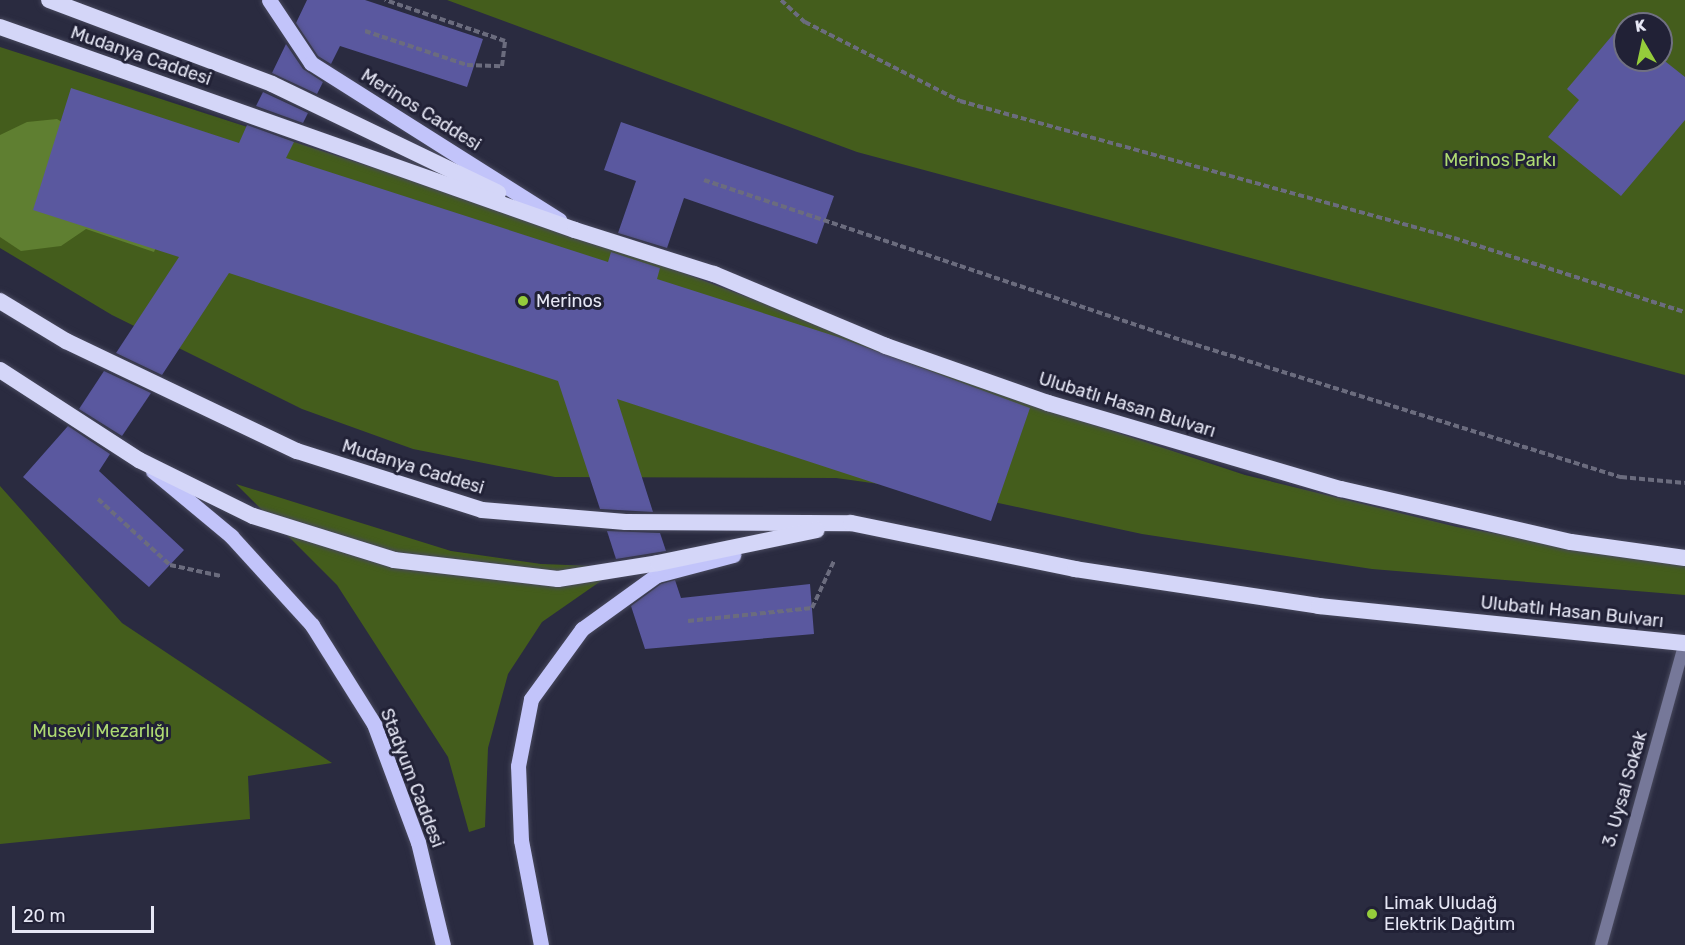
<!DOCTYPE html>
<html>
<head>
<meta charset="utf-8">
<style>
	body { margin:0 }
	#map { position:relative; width:1685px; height:945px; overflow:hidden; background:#2a2b40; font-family:Rubik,sans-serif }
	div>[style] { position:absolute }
	.green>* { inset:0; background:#445d1c }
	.water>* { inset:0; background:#5f7f31 }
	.building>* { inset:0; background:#5a589f }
	.path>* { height:4px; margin-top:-2px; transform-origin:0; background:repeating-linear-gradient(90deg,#6b6c7e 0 6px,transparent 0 9px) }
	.roads { filter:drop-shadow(0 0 2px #48495d) drop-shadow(0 0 2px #48495d) }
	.minor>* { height:12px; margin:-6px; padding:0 6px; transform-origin:6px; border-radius:6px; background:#767899 }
	.primary>* { height:15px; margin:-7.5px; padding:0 7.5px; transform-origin:7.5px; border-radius:7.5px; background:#c2c4fa }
	.trunk>* { height:16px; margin:-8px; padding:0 8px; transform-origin:8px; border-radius:8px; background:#d4d6f8 }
	.dots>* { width:16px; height:16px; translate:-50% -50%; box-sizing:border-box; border:3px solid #212136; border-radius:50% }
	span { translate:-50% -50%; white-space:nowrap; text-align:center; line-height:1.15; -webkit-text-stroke:6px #212136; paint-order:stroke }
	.street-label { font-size:18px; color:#e6e7f5 }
	.park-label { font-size:18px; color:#aeda72 }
	.poi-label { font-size:18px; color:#e6e7f5 }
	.left { translate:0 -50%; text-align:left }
	.north { position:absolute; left:1613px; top:12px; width:60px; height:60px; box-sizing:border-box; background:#212136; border:2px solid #707082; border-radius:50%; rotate:351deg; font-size:16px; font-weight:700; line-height:24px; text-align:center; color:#e6e7f5 }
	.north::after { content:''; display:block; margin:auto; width:21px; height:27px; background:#95cc3b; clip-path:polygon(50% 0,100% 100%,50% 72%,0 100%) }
	.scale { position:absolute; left:12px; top:906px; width:142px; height:27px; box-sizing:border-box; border:3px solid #e6e7f5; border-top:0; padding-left:8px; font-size:18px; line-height:21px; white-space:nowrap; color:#e6e7f5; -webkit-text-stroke:4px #212136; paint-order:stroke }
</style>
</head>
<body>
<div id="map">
	<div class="green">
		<i style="clip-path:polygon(evenodd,447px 0,1685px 0,1685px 375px,857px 152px,447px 0,1625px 24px,1661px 24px,1661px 60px,1625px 60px,1625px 24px)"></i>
		<i style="clip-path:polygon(0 47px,486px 204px,670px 268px,1049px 410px,1245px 475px,1457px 527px,1685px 565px,1685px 595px,1372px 569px,1142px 534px,966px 496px,836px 478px,555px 477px,413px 449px,302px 409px,112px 315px,0 248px)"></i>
		<i style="clip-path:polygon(236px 484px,451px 551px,541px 564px,621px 567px,542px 622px,508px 674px,488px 748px,485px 827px,469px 832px,448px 757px,337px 585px)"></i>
		<i style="clip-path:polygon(0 486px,122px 623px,332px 763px,248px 776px,250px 819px,0 844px)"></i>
	</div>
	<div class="water">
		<i style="clip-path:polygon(57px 119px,88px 138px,170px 213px,154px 252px,86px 229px,61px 246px,21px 251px,0 237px,0 135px,27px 122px)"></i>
	</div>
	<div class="building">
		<i style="clip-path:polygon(307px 0,365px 0,483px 39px,467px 87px,340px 46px,331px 64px,318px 56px,296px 23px)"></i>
		<i style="clip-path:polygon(1621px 25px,1625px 28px,1625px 60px,1661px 58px,1685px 77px,1685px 120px,1621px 196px,1548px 137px,1579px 100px,1567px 89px)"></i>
		<i style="clip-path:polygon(286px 44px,303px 69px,323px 82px,317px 94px,272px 73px)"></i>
		<i style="clip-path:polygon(71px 88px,239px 143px,247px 125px,294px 142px,286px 158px,608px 262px,611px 252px,660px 268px,657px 279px,838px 337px,1030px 408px,991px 521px,617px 399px,653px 512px,600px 509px,558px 381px,229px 273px,162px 375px,116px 353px,179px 257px,33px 210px)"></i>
		<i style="clip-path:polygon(263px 92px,308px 113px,303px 123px,256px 106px)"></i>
		<i style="clip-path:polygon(621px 122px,834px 196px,817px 244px,684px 198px,667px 248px,618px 233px,636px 181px,604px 170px)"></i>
		<i style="clip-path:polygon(104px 371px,151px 393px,122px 436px,79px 409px)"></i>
		<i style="clip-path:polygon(68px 426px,110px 454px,99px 471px,184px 550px,149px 587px,23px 477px)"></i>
		<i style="clip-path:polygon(607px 531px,660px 533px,666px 551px,616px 559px)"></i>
		<i style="clip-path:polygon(675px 580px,681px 598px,810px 584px,814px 634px,645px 649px,631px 606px,661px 584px)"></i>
	</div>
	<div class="path">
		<i style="left:781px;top:0;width:33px;rotate:43deg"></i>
		<i style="left:805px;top:22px;width:174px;rotate:27deg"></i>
		<i style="left:960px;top:101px;width:513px;rotate:15.5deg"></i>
		<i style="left:1454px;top:238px;width:243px;rotate:17.8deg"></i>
		<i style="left:365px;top:31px;width:108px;rotate:18.4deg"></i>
		<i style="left:467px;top:65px;width:35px;rotate:2deg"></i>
		<i style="left:502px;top:66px;width:25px;rotate:-83deg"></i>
		<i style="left:505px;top:41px;width:127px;rotate:-161.1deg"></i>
		<i style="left:704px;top:180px;width:509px;rotate:18.54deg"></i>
		<i style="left:1187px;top:342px;width:455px;rotate:17.3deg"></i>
		<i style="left:1621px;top:477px;width:64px;rotate:5.4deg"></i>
		<i style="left:98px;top:499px;width:98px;rotate:42.5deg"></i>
		<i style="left:170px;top:565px;width:52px;rotate:12.2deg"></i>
		<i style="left:688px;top:621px;width:125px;rotate:-6deg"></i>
		<i style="left:812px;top:608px;width:52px;rotate:-64.9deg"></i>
	</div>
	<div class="roads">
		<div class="minor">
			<i style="left:1601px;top:945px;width:313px;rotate:-74.5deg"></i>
		</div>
		<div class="primary">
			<i style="left:269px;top:0;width:76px;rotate:56.3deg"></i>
			<i style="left:311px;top:63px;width:294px;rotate:32.3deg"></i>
			<i style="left:153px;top:471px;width:102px;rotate:39.8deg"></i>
			<i style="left:231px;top:536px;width:120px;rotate:47.7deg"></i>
			<i style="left:312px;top:625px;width:117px;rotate:57.9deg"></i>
			<i style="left:374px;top:724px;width:126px;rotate:69.6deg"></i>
			<i style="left:418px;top:842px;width:106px;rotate:76.4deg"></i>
			<i style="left:541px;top:945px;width:107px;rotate:-100.8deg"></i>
			<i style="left:521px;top:840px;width:74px;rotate:-92.3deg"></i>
			<i style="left:518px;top:766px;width:68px;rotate:-79deg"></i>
			<i style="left:531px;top:699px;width:87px;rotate:-53.9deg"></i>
			<i style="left:582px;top:629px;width:92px;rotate:-35.8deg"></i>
			<i style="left:657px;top:575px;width:79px;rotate:-14.7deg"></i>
		</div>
		<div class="trunk">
			<i style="left:49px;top:0;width:238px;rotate:20.6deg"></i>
			<i style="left:272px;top:84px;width:251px;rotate:25.7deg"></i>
			<i style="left:0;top:27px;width:610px;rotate:19.45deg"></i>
			<i style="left:575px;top:230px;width:146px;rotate:17.6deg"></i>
			<i style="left:714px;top:274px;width:186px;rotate:22.7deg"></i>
			<i style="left:886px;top:346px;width:172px;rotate:19.4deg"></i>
			<i style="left:1048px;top:403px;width:305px;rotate:16.4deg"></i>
			<i style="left:1341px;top:489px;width:236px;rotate:13deg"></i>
			<i style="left:1571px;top:542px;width:115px;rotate:8deg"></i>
			<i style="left:0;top:301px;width:77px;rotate:31.2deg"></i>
			<i style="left:66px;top:341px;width:256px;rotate:25.5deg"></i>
			<i style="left:297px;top:451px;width:194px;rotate:17.7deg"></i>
			<i style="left:482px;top:510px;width:144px;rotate:4.8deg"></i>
			<i style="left:626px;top:522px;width:225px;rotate:0.3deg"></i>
			<i style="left:851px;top:523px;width:229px;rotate:11.6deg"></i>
			<i style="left:1075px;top:569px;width:247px;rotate:8.6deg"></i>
			<i style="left:1319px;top:606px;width:368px;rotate:5.8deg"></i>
			<i style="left:0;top:370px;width:166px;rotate:32.9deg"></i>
			<i style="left:139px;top:460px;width:127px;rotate:26.2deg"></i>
			<i style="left:253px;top:516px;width:148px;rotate:17.3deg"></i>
			<i style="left:394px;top:560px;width:165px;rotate:6.6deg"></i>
			<i style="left:558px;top:579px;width:101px;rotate:-9.1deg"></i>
			<i style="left:658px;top:563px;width:162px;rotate:-11.7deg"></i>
		</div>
	</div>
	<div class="dots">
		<i style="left:523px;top:301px;background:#95cc3b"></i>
		<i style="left:1372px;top:914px;background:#95cc3b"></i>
	</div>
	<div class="street-label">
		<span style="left:141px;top:56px;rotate:19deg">Mudanya Caddesi</span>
		<span style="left:421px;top:110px;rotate:32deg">Merinos Caddesi</span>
		<span style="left:1127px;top:405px;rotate:17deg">Ulubatlı Hasan Bulvarı</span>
		<span style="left:413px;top:467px;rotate:17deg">Mudanya Caddesi</span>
		<span style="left:1572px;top:612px;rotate:6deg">Ulubatlı Hasan Bulvarı</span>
		<span style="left:412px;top:778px;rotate:69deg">Stadyum Caddesi</span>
		<span style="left:1625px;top:789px;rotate:-74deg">3. Uysal Sokak</span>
	</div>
	<div class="park-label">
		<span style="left:1500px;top:160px">Merinos Parkı</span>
		<span style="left:101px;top:731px">Musevi Mezarlığı</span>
	</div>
	<div class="poi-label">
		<span class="left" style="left:536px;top:301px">Merinos</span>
		<span class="left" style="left:1384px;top:914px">Limak Uludağ<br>Elektrik Dağıtım</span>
	</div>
	<div class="north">K</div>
	<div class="scale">20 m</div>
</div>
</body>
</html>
